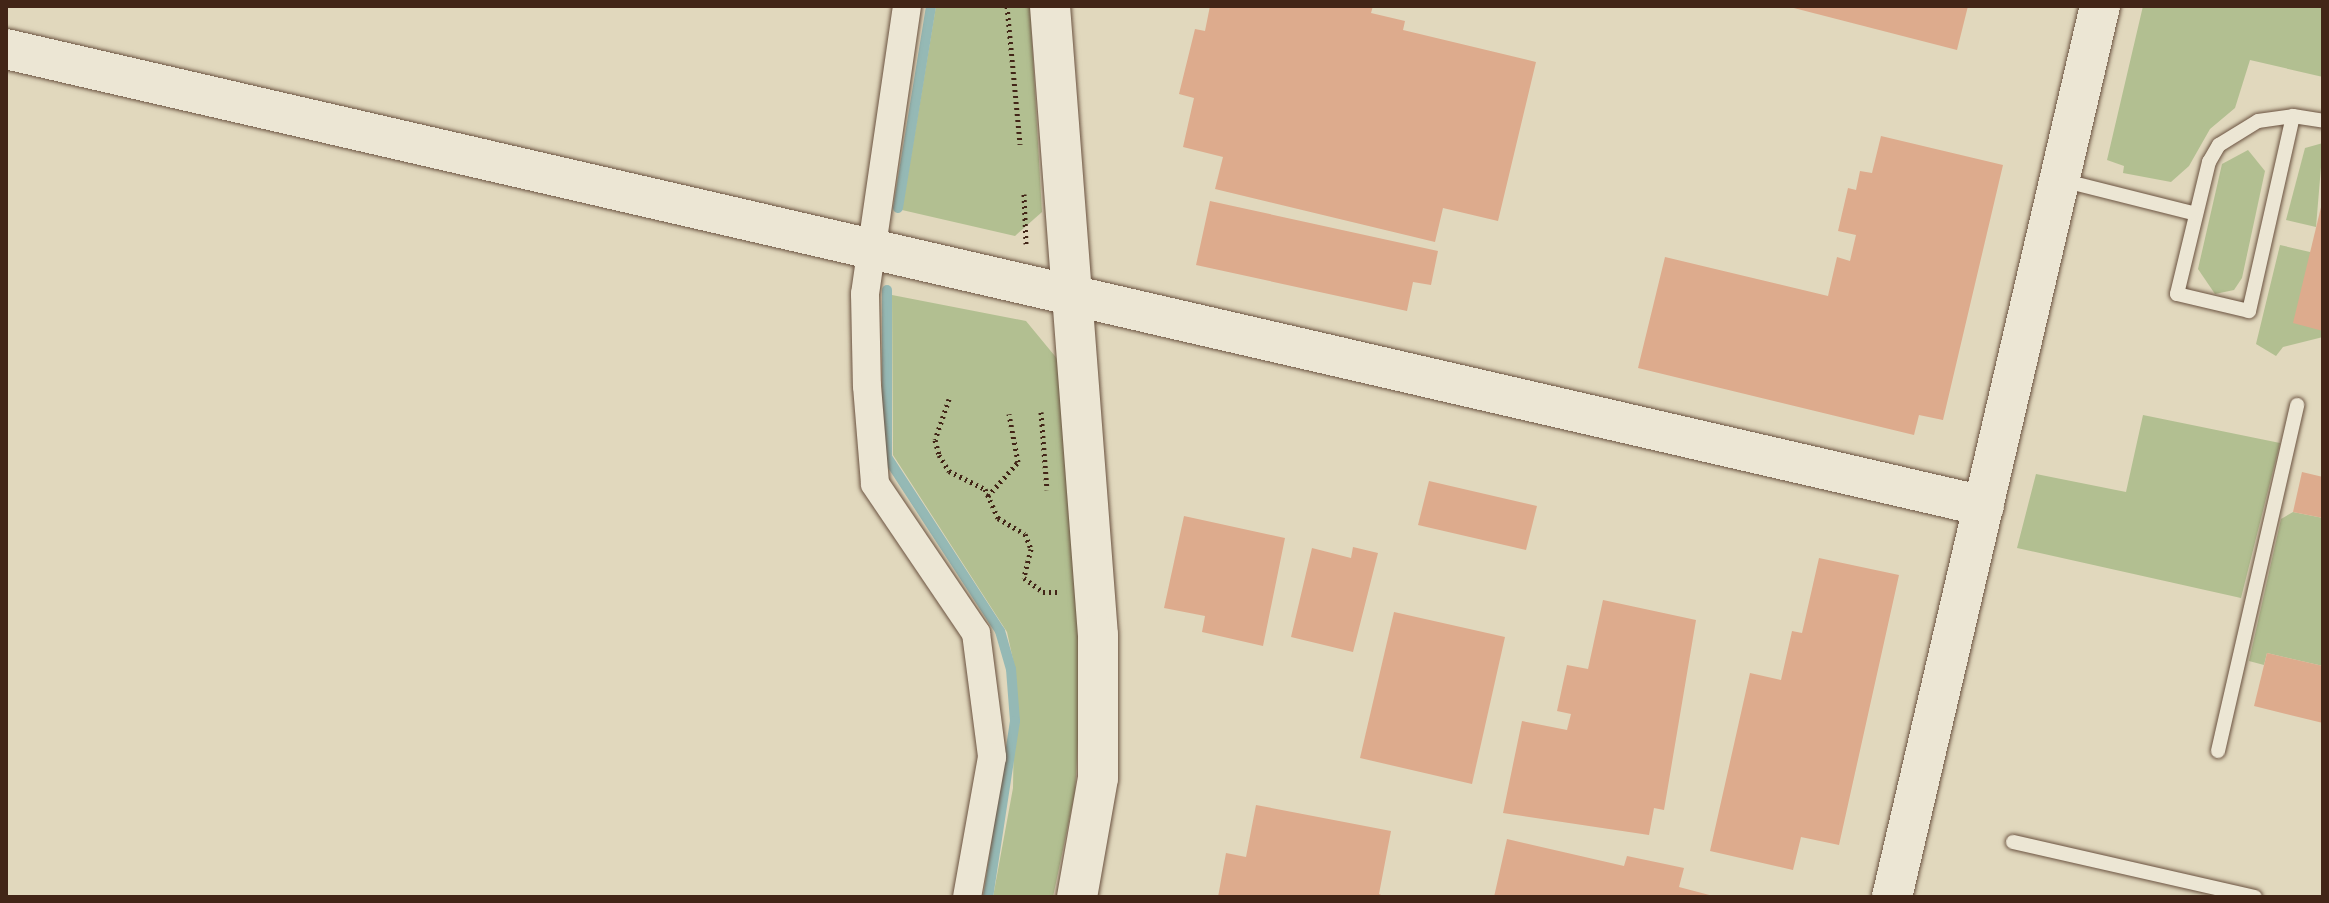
<!DOCTYPE html>
<html>
<head>
<meta charset="utf-8">
<style>
	body { margin:0 }
	#map { position:relative; width:2329px; height:903px; overflow:hidden; background:#e1d8bd; font-family:"IM FELL Great Primer",serif }
	div>[style] { position:absolute }
	.green>* { inset:0; background:#b2bf91 }
	.stream>* { height:10px; margin:-5px; padding:0 5px; transform-origin:5px; border-radius:5px; background:#95b9b5 }
	.building>* { inset:0; background:#ddab8d }
	.path>* { height:5px; margin-top:-2.5px; transform-origin:0; background:repeating-linear-gradient(90deg,#422517 0 2px,transparent 0 6px) }
	.roads { filter:drop-shadow(0 0 2px #6a5240) drop-shadow(0 0 2px #6a5240) }
	.lane>* { height:14px; margin:-7px; padding:0 7px; transform-origin:7px; border-radius:7px; background:#ece6d4 }
	.street>* { height:28px; margin:-14px; padding:0 14px; transform-origin:14px; border-radius:14px; background:#ece6d4 }
	.secondary>* { height:40px; margin:-20px; padding:0 20px; transform-origin:20px; border-radius:20px; background:#ece6d4 }
	span { translate:-50% -50%; white-space:nowrap; text-align:center; line-height:1.15; -webkit-text-stroke:6px #ece6d4; paint-order:stroke }
	.frame { position:absolute; inset:0; border:8px solid #422517; pointer-events:none }
</style>
</head>
<body>
<div id="map">
	<div class="green">
		<i style="clip-path:polygon(936px 6px,1030px 6px,1042px 212px,1015px 236px,902px 210px)"></i>
		<i style="clip-path:polygon(2143px 6px,2323px 6px,2323px 77px,2250px 60px,2235px 108px,2210px 129px,2189px 166px,2171px 182px,2123px 173px,2124px 166px,2107px 160px)"></i>
		<i style="clip-path:polygon(2323px 143px,2316px 227px,2286px 220px,2305px 148px)"></i>
		<i style="clip-path:polygon(2248px 150px,2265px 171px,2242px 278px,2234px 290px,2215px 294px,2198px 269px,2222px 164px)"></i>
		<i style="clip-path:polygon(2280px 245px,2310px 252px,2323px 337px,2283px 347px,2276px 356px,2256px 344px)"></i>
		<i style="clip-path:polygon(892px 295px,1026px 321px,1059px 361px,1082px 670px,1075px 792px,1053px 897px,993px 897px,1013px 788px,1015px 669px,1007px 632px,893px 455px)"></i>
		<i style="clip-path:polygon(2143px 415px,2280px 443px,2241px 598px,2017px 548px,2036px 474px,2126px 492px)"></i>
		<i style="clip-path:polygon(2293px 512px,2323px 518px,2323px 666px,2267px 653px,2264px 665px,2249px 661px,2281px 519px)"></i>
	</div>
	<div class="stream">
		<i style="left:898px;top:208px;width:205px;rotate:-80.7deg"></i>
		<i style="left:887px;top:290px;width:167px;rotate:90deg"></i>
		<i style="left:887px;top:457px;width:207px;rotate:57deg"></i>
		<i style="left:1000px;top:631px;width:40px;rotate:74deg"></i>
		<i style="left:1011px;top:669px;width:52px;rotate:85.6deg"></i>
		<i style="left:1015px;top:721px;width:178px;rotate:98.7deg"></i>
	</div>
	<div class="building">
		<i style="clip-path:polygon(1210px 6px,1373px 6px,1371px 13px,1405px 21px,1403px 30px,1536px 62px,1498px 221px,1443px 208px,1435px 242px,1215px 189px,1223px 157px,1183px 147px,1194px 98px,1179px 94px,1195px 29px,1205px 31px)"></i>
		<i style="clip-path:polygon(1786px 6px,1968px 6px,1957px 50px)"></i>
		<i style="clip-path:polygon(1881px 136px,2003px 165px,1943px 420px,1919px 415px,1914px 435px,1638px 368px,1665px 257px,1828px 296px,1837px 257px,1850px 261px,1856px 235px,1838px 231px,1848px 188px,1856px 190px,1860px 171px,1872px 173px)"></i>
		<i style="clip-path:polygon(1210px 201px,1438px 251px,1431px 285px,1413px 282px,1407px 311px,1196px 265px)"></i>
		<i style="clip-path:polygon(2322px 203px,2323px 203px,2323px 331px,2293px 323px)"></i>
		<i style="clip-path:polygon(2302px 472px,2323px 477px,2323px 518px,2293px 512px)"></i>
		<i style="clip-path:polygon(1429px 481px,1537px 506px,1526px 550px,1418px 525px)"></i>
		<i style="clip-path:polygon(1184px 516px,1285px 538px,1263px 646px,1202px 632px,1205px 616px,1164px 608px)"></i>
		<i style="clip-path:polygon(1353px 547px,1378px 553px,1353px 652px,1291px 637px,1312px 548px,1351px 558px)"></i>
		<i style="clip-path:polygon(1819px 558px,1899px 575px,1839px 845px,1801px 837px,1793px 870px,1710px 851px,1750px 673px,1781px 680px,1792px 631px,1802px 633px)"></i>
		<i style="clip-path:polygon(1603px 600px,1696px 620px,1664px 810px,1654px 808px,1649px 835px,1503px 813px,1522px 721px,1567px 730px,1571px 714px,1557px 711px,1567px 665px,1588px 669px)"></i>
		<i style="clip-path:polygon(1394px 612px,1505px 637px,1472px 784px,1360px 758px)"></i>
		<i style="clip-path:polygon(2267px 653px,2323px 666px,2323px 723px,2254px 706px)"></i>
		<i style="clip-path:polygon(1256px 805px,1391px 831px,1379px 894px,1386px 897px,1218px 897px,1226px 853px,1246px 857px)"></i>
		<i style="clip-path:polygon(1507px 839px,1624px 866px,1627px 856px,1684px 868px,1679px 887px,1717px 897px,1494px 897px)"></i>
	</div>
	<div class="path">
		<i style="left:1007px;top:6px;width:139px;rotate:84.6deg"></i>
		<i style="left:1024px;top:194px;width:50px;rotate:87.7deg"></i>
		<i style="left:949px;top:399px;width:43px;rotate:108.9deg"></i>
		<i style="left:935px;top:440px;width:16px;rotate:75deg"></i>
		<i style="left:939px;top:455px;width:19px;rotate:58deg"></i>
		<i style="left:949px;top:471px;width:40px;rotate:26.6deg"></i>
		<i style="left:985px;top:489px;width:32px;rotate:66deg"></i>
		<i style="left:998px;top:518px;width:31px;rotate:31deg"></i>
		<i style="left:1025px;top:534px;width:16px;rotate:68deg"></i>
		<i style="left:1031px;top:549px;width:30px;rotate:104deg"></i>
		<i style="left:1024px;top:578px;width:24px;rotate:36deg"></i>
		<i style="left:1043px;top:592px;width:15px"></i>
		<i style="left:1041px;top:412px;width:78px;rotate:85.6deg"></i>
		<i style="left:988px;top:496px;width:45px;rotate:-48.6deg"></i>
		<i style="left:1018px;top:462px;width:49px;rotate:-100.6deg"></i>
	</div>
	<div class="roads">
		<div class="lane">
			<i style="left:2293px;top:116px;width:200px;rotate:102.7deg"></i>
			<i style="left:2249px;top:311px;width:74px;rotate:-166.7deg"></i>
			<i style="left:2177px;top:294px;width:136px;rotate:-76.4deg"></i>
			<i style="left:2209px;top:162px;width:20px;rotate:-60deg"></i>
			<i style="left:2219px;top:145px;width:46px;rotate:-31.6deg"></i>
			<i style="left:2258px;top:121px;width:35px;rotate:-8deg"></i>
			<i style="left:2293px;top:116px;width:30px;rotate:9deg"></i>
			<i style="left:2061px;top:180px;width:139px;rotate:14.1deg"></i>
			<i style="left:2218px;top:751px;width:355px;rotate:-77.1deg"></i>
			<i style="left:2013px;top:842px;width:248px;rotate:12.8deg"></i>
		</div>
		<div class="street">
			<i style="left:907px;top:6px;width:291px;rotate:98.3deg"></i>
			<i style="left:865px;top:294px;width:92px;rotate:88.8deg"></i>
			<i style="left:867px;top:386px;width:98px;rotate:85.3deg"></i>
			<i style="left:875px;top:484px;width:180px;rotate:55.9deg"></i>
			<i style="left:976px;top:633px;width:125px;rotate:82.6deg"></i>
			<i style="left:992px;top:757px;width:142px;rotate:100.1deg"></i>
		</div>
		<div class="secondary">
			<i style="left:1050px;top:6px;width:631px;rotate:85.64deg"></i>
			<i style="left:1098px;top:635px;width:143px;rotate:90deg"></i>
			<i style="left:1098px;top:778px;width:121px;rotate:100deg"></i>
			<i style="left:6px;top:49px;width:2030px;rotate:13.01deg"></i>
			<i style="left:1892px;top:897px;width:915px;rotate:-76.86deg"></i>
		</div>
	</div>
	<div class="frame"></div>
</div>
</body>
</html>
